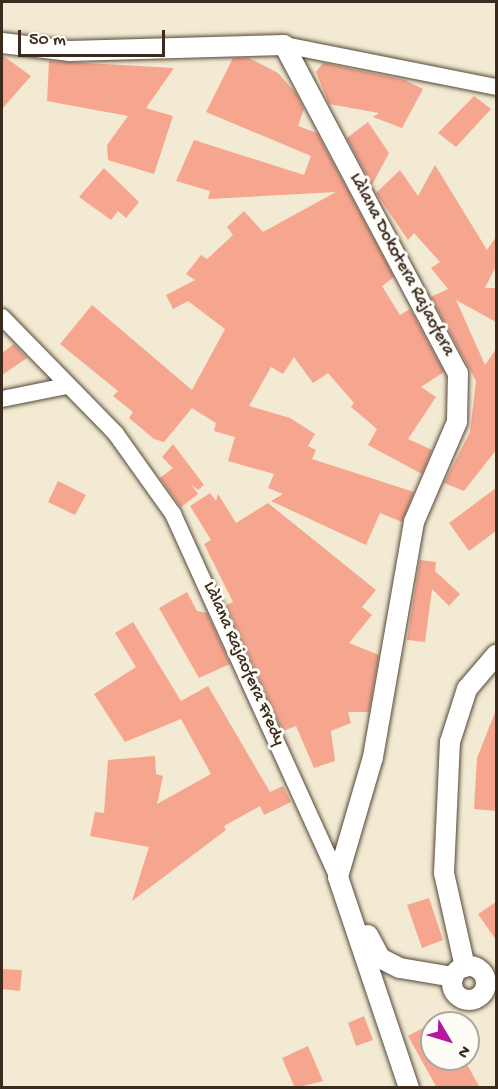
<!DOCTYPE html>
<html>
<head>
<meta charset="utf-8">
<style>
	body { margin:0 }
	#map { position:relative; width:498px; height:1089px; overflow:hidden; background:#f2ead2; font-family:"Gochi Hand",sans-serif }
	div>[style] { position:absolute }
	.building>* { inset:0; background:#f6a68f }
	.roads { filter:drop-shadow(0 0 2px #564739) drop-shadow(0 0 2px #564739) }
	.minor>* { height:16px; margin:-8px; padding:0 8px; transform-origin:8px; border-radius:8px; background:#fff }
	.tertiary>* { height:20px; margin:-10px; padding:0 10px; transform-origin:10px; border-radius:10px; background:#fff }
	.tertiary>.ring { margin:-10px; padding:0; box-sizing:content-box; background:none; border:20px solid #fff; border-radius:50% }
	span { translate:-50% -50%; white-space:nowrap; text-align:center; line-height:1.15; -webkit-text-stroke:6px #fdfcf7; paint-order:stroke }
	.street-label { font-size:18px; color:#3b2a1e }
	.frame { position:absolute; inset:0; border:3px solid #3b2a1e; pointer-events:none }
	.north { position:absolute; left:420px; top:1011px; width:60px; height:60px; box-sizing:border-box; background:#fdfcf7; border:2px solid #afa8a0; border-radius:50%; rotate:128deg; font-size:16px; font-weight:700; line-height:24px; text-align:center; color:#3b2a1e }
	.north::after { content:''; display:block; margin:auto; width:21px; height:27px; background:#b5179e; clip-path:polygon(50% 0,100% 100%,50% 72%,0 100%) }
	.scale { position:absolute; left:18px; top:30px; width:147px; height:27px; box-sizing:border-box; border:3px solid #3b2a1e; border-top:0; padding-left:8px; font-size:18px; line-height:21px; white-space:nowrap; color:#3b2a1e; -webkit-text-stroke:4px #fdfcf7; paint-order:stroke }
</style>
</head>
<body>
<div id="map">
	<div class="building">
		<i style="clip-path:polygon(2px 55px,31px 76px,2px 109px)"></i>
		<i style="clip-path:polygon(233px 58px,249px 58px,278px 73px,296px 93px,304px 109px,298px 126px,317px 133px,394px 277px,382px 286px,400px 315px,410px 309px,444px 372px,421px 387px,436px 397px,408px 439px,432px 450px,422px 474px,368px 445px,377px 429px,351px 407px,354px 403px,328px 373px,313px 383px,294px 357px,283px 374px,271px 367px,249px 406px,290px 418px,315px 434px,308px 446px,316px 450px,312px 459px,414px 492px,402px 522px,380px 513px,366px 545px,271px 501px,283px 494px,268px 488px,274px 474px,228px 461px,235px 437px,214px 431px,216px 423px,192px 408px,164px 442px,154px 439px,129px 418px,133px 412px,113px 396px,118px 391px,60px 344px,92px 305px,192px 390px,225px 329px,188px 301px,173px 309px,166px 295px,195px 280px,186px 274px,201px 255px,207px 259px,233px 235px,227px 227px,244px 211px,263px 232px,336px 192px,208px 199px,210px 191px,176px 181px,194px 140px,304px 175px,311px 156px,206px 112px)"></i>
		<i style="clip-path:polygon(49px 61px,174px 68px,146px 108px,173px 116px,154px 174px,108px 160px,107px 145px,128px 116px,47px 101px)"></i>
		<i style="clip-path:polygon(323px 63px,405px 80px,423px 89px,402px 128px,373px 117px,379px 113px,329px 104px,316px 72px)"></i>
		<i style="clip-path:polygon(474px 96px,491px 109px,456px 147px,438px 133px)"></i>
		<i style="clip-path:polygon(368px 122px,389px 153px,372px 185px,347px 138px)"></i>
		<i style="clip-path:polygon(435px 165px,487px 250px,496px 237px,496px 266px,485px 288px,496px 288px,496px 322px,456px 300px,485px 365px,496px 349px,496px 450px,464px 491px,444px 483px,470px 432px,476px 381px,431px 297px,448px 289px,431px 268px,440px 262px,414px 233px,408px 240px,376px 193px,400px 170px,418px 196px)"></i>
		<i style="clip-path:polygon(104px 168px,139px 202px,126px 218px,118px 211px,111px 220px,79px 197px)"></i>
		<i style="clip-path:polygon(14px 344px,27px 358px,2px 375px,2px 353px)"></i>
		<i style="clip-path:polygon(173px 444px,204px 485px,198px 490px,191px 484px,198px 494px,181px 507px,160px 478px,173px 468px,162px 457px)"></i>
		<i style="clip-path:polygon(58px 481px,86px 495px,75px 515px,48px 502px)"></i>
		<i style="clip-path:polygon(496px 488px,496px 531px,469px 551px,449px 523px)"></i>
		<i style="clip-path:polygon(210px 493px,216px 501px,218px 494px,236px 523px,268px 503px,376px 590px,362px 607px,372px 615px,349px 643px,379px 655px,369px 712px,348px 712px,351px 723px,331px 731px,335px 761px,314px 768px,296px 726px,283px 731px,226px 605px,233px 602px,204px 544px,211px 540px,190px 506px)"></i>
		<i style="clip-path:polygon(420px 560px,436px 562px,435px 571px,460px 594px,449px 606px,432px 589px,425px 642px,407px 640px)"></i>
		<i style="clip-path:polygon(187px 592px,197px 611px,207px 613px,230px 664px,199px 678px,159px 608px)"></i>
		<i style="clip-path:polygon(133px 622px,181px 701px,208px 686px,270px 792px,283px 786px,291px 802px,264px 815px,260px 806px,224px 826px,226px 830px,132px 901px,149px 847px,90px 836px,95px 812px,104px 813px,108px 760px,155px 756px,156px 774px,163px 776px,157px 804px,211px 774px,181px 719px,125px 742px,94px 694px,136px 667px,115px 633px)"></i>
		<i style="clip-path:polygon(496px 710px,496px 811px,474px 809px,477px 758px)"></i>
		<i style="clip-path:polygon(429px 898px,443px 940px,422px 948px,407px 905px)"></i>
		<i style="clip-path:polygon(496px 902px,496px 940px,478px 914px)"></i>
		<i style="clip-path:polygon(2px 969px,22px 970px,20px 991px,2px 989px)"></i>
		<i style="clip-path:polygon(364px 1016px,373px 1040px,356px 1046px,348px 1023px)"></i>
		<i style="clip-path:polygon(432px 1023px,432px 1059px,464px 1059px,480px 1088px,437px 1088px,408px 1036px)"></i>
		<i style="clip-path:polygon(308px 1046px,323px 1081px,295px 1088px,282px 1058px)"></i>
	</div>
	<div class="roads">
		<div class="minor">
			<i style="left:284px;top:45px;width:216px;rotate:11.2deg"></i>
			<i style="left:2px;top:317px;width:163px;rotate:45.7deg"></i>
			<i style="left:116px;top:434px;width:98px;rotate:54.5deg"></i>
			<i style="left:173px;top:514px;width:399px;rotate:65.6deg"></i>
			<i style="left:2px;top:399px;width:65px;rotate:-11.5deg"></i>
		</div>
		<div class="tertiary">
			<i style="left:2px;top:43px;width:67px;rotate:6.8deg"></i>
			<i style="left:69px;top:51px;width:215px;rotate:-1.6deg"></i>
			<i style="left:284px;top:45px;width:371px;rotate:62.1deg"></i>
			<i style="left:458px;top:373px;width:49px;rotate:91.2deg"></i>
			<i style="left:457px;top:422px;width:109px;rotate:113.3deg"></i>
			<i style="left:414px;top:522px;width:239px;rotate:99.9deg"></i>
			<i style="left:373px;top:757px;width:125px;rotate:106.3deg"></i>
			<i style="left:338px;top:877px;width:223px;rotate:71.4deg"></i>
			<i style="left:368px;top:935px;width:26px;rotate:62deg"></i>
			<i style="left:380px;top:958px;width:22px;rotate:27deg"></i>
			<i style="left:400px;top:968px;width:54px;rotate:9.6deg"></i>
			<i class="ring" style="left:452px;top:966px;width:14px;height:14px"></i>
			<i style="left:465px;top:967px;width:96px;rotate:-102.6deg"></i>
			<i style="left:444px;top:873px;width:131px;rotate:-87.4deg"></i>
			<i style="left:450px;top:742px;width:56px;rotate:-72.2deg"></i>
			<i style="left:467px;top:689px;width:45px;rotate:-49.5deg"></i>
		</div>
	</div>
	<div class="street-label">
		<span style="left:401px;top:265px;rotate:62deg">Làlana Dokotera Rajaofera</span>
		<span style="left:243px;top:664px;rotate:66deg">Làlana Rajaofera Fredy</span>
	</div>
	<div class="frame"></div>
	<div class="north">N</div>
	<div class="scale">50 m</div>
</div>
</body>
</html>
